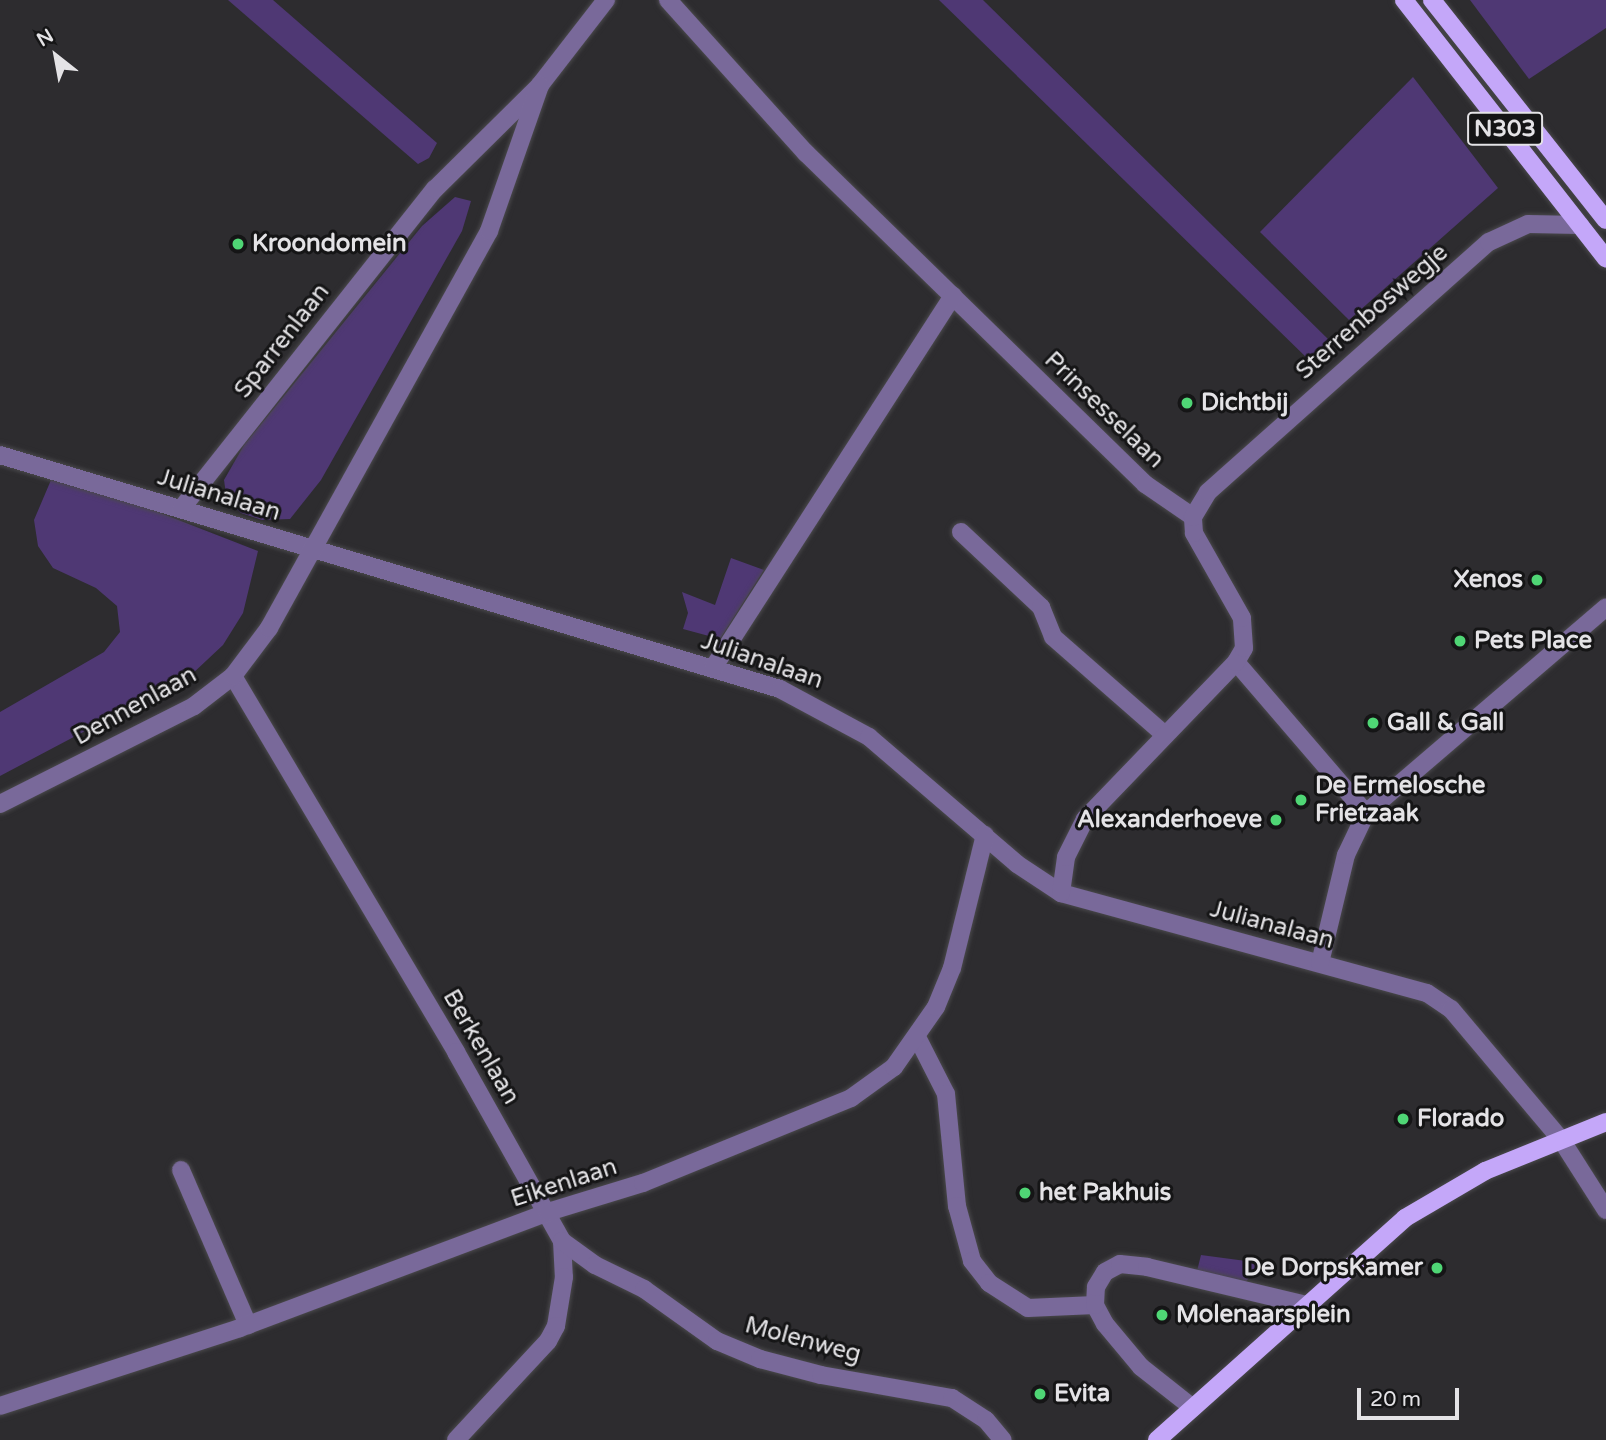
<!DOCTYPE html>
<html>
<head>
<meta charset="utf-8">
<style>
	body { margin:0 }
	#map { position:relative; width:1606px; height:1440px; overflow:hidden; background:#2d2c2f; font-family:"Varela Round",sans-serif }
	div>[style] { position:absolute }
	.green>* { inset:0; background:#4f3874 }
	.roads { filter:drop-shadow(0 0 2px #4a494c) drop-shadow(0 0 2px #4a494c) }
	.minor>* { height:18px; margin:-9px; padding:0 9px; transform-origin:9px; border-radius:9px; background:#79699a }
	.major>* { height:18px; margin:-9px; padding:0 9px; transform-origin:9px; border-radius:9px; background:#c4a7f9 }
	.dots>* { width:19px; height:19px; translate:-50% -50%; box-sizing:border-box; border:4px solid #151516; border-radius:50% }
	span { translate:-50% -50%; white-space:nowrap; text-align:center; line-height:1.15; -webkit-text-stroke:6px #151516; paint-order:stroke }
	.shield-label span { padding:2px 5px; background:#151516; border:2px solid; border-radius:5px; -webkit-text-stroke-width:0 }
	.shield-label { font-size:23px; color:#e4e3e6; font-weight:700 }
	.poi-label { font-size:24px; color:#e4e3e6; font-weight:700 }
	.left { translate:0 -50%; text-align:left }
	.right { translate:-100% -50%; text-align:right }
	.street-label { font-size:24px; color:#e4e3e6 }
	.north { position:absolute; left:21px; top:21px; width:70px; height:70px; -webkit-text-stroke:5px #151516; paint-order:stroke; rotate:329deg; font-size:19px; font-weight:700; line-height:28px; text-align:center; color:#e4e3e6 }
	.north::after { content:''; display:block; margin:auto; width:24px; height:32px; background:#e4e3e6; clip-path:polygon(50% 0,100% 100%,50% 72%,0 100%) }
	.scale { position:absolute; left:1357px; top:1388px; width:102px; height:32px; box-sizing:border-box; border:4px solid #e4e3e6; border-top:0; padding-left:9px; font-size:21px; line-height:24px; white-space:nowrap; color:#e4e3e6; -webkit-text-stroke:5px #151516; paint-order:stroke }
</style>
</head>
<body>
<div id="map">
	<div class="green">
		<i style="clip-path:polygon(228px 0,273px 0,437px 143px,429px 158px,418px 164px)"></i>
		<i style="clip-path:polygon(939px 0,983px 0,1331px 342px,1310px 361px)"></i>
		<i style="clip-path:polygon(1470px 0,1606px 0,1606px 28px,1529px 79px)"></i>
		<i style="clip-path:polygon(1413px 77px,1498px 188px,1349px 320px,1260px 232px)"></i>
		<i style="clip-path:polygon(455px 197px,471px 201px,462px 231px,321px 480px,290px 519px,262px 520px,241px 513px,227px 501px,224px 480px,244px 445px,422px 226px)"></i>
		<i style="clip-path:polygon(51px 480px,140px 505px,258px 551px,243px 613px,223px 645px,191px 675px,0 776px,0 712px,104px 652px,120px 632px,117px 606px,96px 588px,53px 568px,38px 546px,34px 520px)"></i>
		<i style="clip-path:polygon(731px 558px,764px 570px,720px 639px,683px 629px,688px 613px,682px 592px,715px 605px)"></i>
		<i style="clip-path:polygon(1201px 1255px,1261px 1263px,1235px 1295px,1193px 1287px)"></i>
	</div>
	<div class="roads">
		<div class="minor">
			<i style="left:668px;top:0;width:206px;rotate:48deg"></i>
			<i style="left:806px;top:153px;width:474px;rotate:44.3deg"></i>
			<i style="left:1145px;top:484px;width:58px;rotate:34.5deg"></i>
			<i style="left:0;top:455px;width:814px;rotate:16.7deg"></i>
			<i style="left:780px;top:689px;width:101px;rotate:28.3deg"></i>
			<i style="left:869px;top:737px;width:195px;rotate:40.6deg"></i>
			<i style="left:1017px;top:864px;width:53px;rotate:33.4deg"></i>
			<i style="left:1061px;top:893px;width:379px;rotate:15.3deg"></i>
			<i style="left:1427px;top:993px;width:29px;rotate:34deg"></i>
			<i style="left:1451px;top:1009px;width:172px;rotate:49.9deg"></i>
			<i style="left:1562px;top:1141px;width:82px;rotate:57.5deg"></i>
			<i style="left:181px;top:509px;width:409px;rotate:-51.6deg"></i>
			<i style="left:435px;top:189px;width:148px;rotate:-44.7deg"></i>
			<i style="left:540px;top:85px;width:108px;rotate:-52.2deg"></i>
			<i style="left:961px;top:532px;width:110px;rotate:43.2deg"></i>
			<i style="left:1041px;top:607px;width:32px;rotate:68deg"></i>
			<i style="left:1053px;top:637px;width:149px;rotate:41.2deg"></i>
			<i style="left:1236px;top:662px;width:199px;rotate:49.3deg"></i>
			<i style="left:713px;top:668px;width:443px;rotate:-57.2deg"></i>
			<i style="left:233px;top:676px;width:437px;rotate:59.3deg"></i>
			<i style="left:456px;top:1052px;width:217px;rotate:60.7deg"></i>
			<i style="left:562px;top:1241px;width:36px;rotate:87deg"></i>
			<i style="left:564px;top:1277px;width:50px;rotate:99.3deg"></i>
			<i style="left:556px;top:1326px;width:17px;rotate:118deg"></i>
			<i style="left:548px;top:1341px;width:135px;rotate:132.9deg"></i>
			<i style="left:0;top:804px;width:217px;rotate:-26.8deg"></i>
			<i style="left:194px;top:706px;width:49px;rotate:-37.6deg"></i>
			<i style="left:233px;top:676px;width:60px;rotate:-53.1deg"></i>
			<i style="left:269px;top:628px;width:454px;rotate:-61deg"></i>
			<i style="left:489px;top:231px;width:155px;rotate:-70.7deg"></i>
			<i style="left:1061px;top:893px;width:36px;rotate:-82deg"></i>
			<i style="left:1066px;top:857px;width:42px;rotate:-63.4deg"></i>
			<i style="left:1085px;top:819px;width:218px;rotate:-46.1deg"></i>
			<i style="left:1236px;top:662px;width:16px;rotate:-60deg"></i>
			<i style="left:1244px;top:648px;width:30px;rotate:-94deg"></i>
			<i style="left:1242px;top:618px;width:98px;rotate:-119.5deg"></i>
			<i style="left:1194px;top:533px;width:16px;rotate:-94deg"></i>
			<i style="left:1193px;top:517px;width:29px;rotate:-59deg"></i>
			<i style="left:1208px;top:492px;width:376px;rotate:-41.7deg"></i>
			<i style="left:1489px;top:242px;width:43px;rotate:-24.8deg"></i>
			<i style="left:1528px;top:224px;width:52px;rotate:1.1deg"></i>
			<i style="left:1320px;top:963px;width:111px;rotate:-76.5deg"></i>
			<i style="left:1346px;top:855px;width:47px;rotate:-64.5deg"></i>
			<i style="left:1366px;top:813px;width:316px;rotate:-40.6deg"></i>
			<i style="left:917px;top:1037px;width:64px;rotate:63deg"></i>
			<i style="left:946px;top:1094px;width:113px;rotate:84.4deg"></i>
			<i style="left:957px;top:1206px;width:57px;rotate:74.7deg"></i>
			<i style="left:972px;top:1261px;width:28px;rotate:52deg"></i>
			<i style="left:989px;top:1283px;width:46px;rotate:32.7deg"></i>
			<i style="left:1028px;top:1308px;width:67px;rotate:-2.6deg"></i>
			<i style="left:181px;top:1170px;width:169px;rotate:66.6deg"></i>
			<i style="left:562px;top:1241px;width:41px;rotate:36deg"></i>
			<i style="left:595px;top:1265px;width:55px;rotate:26.1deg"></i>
			<i style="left:644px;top:1289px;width:90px;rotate:35.5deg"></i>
			<i style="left:717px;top:1341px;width:47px;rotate:22.7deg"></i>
			<i style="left:760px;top:1359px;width:63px;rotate:14.7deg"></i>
			<i style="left:821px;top:1375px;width:133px;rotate:10deg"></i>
			<i style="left:952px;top:1398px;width:40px;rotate:32.9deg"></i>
			<i style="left:986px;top:1420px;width:26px;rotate:50deg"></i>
			<i style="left:0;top:1406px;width:252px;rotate:-18deg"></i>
			<i style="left:240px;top:1328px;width:329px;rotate:-20.6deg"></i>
			<i style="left:548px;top:1212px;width:99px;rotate:-17deg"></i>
			<i style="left:643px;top:1183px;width:225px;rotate:-22.2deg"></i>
			<i style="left:851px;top:1098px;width:53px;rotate:-35.8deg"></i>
			<i style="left:894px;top:1067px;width:73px;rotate:-55deg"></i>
			<i style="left:936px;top:1007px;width:42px;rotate:-67.7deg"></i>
			<i style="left:952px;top:968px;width:137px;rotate:-76.1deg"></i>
			<i style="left:1193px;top:1408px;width:66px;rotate:-141.7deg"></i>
			<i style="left:1141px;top:1367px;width:56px;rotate:-129.9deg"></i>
			<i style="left:1105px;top:1324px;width:21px;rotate:-118deg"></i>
			<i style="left:1095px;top:1305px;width:18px;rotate:-87deg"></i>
			<i style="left:1096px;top:1287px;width:17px;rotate:-59deg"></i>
			<i style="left:1105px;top:1272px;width:17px;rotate:-28deg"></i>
			<i style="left:1120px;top:1264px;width:27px;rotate:6deg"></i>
			<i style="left:1147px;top:1267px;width:163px;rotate:13.4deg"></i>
		</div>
		<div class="major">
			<i style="left:1404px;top:0;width:328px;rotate:52deg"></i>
			<i style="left:1432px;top:0;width:280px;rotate:51.7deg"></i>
			<i style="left:1157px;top:1440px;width:333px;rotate:-41.8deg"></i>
			<i style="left:1405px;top:1218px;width:93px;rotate:-30.4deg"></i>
			<i style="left:1485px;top:1171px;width:131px;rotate:-22deg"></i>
		</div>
	</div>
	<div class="dots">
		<i style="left:238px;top:244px;background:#4fd675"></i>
		<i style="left:1187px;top:403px;background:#4fd675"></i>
		<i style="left:1537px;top:580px;background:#4fd675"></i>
		<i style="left:1460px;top:641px;background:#4fd675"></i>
		<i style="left:1373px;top:723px;background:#4fd675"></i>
		<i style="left:1301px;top:800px;background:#4fd675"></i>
		<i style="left:1276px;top:820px;background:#4fd675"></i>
		<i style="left:1403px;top:1119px;background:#4fd675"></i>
		<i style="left:1025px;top:1193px;background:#4fd675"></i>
		<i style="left:1437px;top:1268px;background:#4fd675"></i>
		<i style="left:1162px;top:1315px;background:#4fd675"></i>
		<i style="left:1040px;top:1394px;background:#4fd675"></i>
	</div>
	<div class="shield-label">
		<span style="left:1505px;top:129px">N303</span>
	</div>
	<div class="poi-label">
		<span class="left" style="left:252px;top:244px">Kroondomein</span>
		<span class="left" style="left:1201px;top:403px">Dichtbij</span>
		<span class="right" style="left:1523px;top:580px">Xenos</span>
		<span class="left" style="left:1474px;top:641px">Pets Place</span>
		<span class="left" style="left:1387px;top:723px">Gall &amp; Gall</span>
		<span class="left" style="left:1315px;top:800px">De Ermelosche<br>Frietzaak</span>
		<span class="right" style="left:1262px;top:820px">Alexanderhoeve</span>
		<span class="left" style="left:1417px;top:1119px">Florado</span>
		<span class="left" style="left:1039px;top:1193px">het Pakhuis</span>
		<span class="right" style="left:1423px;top:1268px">De DorpsKamer</span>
		<span class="left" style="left:1176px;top:1315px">Molenaarsplein</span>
		<span class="left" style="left:1054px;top:1394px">Evita</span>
	</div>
	<div class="street-label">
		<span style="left:1372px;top:312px;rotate:-41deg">Sterrenboswegje</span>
		<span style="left:282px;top:341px;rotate:-52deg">Sparrenlaan</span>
		<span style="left:1104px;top:410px;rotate:44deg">Prinsesselaan</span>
		<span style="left:219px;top:495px;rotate:17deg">Julianalaan</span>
		<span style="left:762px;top:661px;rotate:19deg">Julianalaan</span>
		<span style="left:135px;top:706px;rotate:-29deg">Dennenlaan</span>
		<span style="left:1272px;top:925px;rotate:15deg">Julianalaan</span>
		<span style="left:481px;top:1047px;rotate:60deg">Berkenlaan</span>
		<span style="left:564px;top:1183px;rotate:-18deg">Eikenlaan</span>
		<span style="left:803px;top:1340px;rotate:15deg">Molenweg</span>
	</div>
	<div class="north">N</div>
	<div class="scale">20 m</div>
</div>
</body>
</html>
